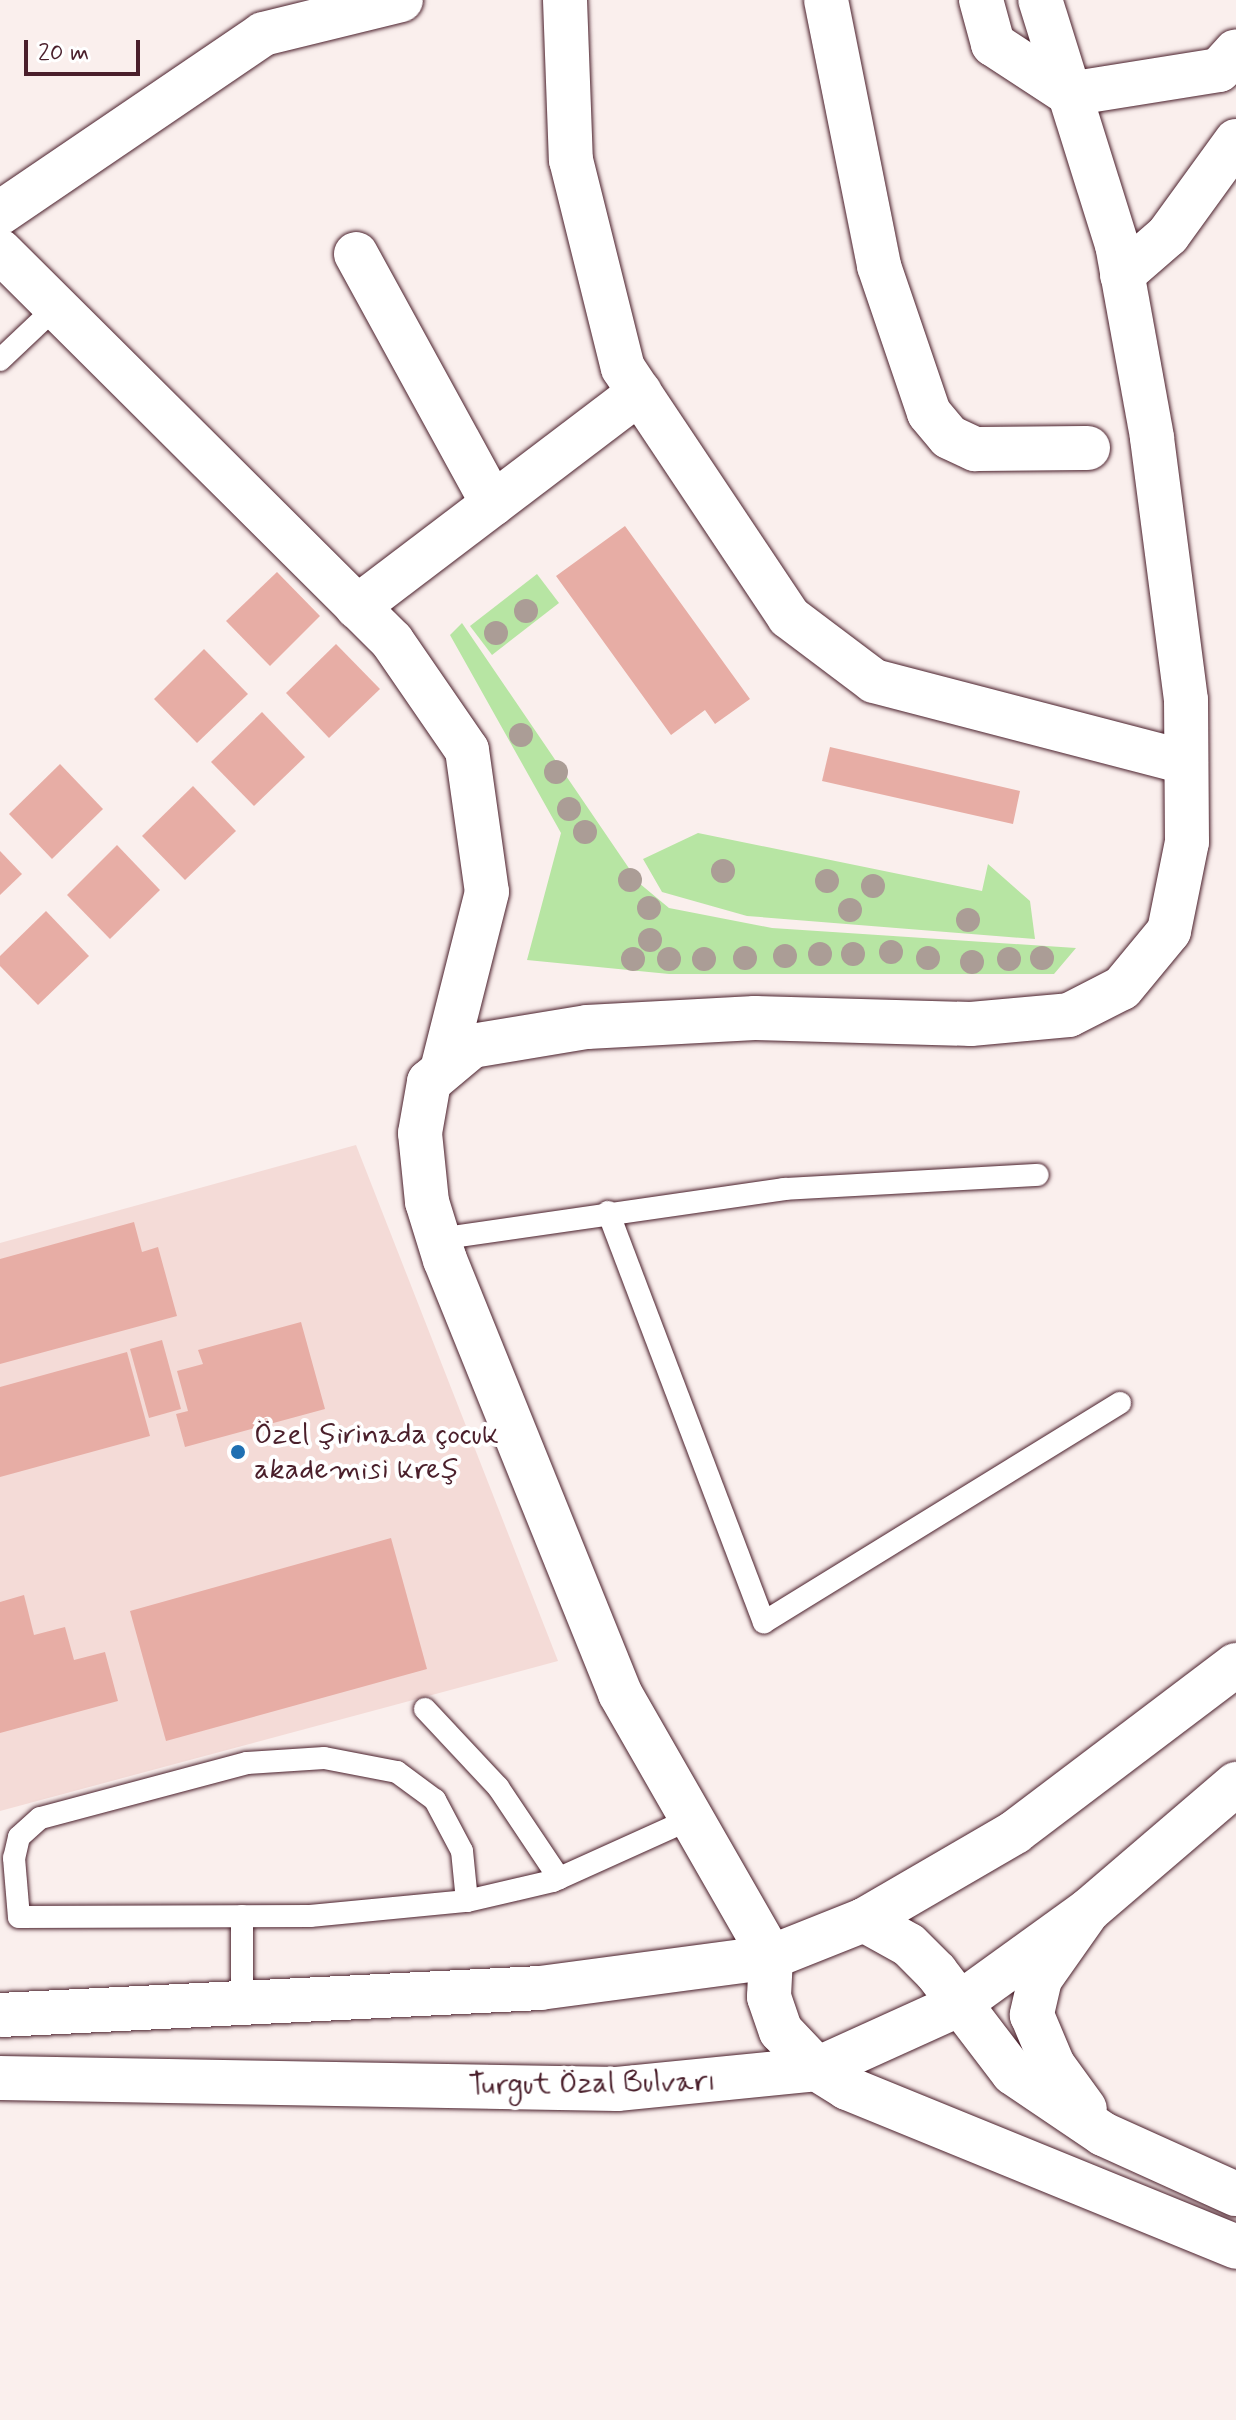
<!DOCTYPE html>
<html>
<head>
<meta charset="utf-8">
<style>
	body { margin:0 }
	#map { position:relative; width:1236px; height:2420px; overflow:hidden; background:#faefed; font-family:Mynerve,sans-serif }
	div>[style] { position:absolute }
	.built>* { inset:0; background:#f4dbd7 }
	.green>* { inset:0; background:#b7e5a3 }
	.building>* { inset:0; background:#e7ada5 }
	.roads { filter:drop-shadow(0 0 2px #4a1f2b) drop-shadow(0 0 2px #4a1f2b) }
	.service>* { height:22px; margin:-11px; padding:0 11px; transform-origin:11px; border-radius:11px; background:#fff }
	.minor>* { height:44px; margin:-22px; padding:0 22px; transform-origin:22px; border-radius:22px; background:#fff }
	.secondary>* { height:44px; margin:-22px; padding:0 22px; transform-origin:22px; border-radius:22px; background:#fff }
	.trunk>* { height:44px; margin:-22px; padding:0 22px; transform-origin:22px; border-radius:22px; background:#fff }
	.trees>* { width:24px; height:24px; margin:-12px; border-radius:50%; background:#ab9d96 }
	.dots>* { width:22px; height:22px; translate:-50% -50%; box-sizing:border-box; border:4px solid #fff; border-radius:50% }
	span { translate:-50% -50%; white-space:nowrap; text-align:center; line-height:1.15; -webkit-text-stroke:8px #fff; paint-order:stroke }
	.poi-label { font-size:30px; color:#4a1f2b }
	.left { translate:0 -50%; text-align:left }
	.street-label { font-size:30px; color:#4a1f2b }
	.scale { position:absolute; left:24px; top:40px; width:116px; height:36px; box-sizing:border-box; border:4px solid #4a1f2b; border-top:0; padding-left:10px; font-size:24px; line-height:28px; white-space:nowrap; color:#4a1f2b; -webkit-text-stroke:6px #fff; paint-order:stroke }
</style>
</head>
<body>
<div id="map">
	<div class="built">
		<i style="clip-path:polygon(356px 1145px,558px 1661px,0 1811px,0 1243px)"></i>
	</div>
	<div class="green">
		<i style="clip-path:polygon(537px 574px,559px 603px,492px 655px,470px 626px)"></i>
		<i style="clip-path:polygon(462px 623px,639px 883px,669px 908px,772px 928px,1076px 948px,1054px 974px,669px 974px,527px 960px,561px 833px,450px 635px)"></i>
		<i style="clip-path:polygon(698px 833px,982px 891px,988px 864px,1030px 901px,1035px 939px,747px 916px,662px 892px,643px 859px)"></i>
	</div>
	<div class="building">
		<i style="clip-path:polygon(625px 526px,750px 699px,715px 724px,705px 710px,671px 735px,556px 576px)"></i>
		<i style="clip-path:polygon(277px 572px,320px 616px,270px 666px,226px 621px)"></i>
		<i style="clip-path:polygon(336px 644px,380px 689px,329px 738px,286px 693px)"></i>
		<i style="clip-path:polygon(204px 649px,248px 694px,197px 743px,154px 699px)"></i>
		<i style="clip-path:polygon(262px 712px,305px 757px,254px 806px,211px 762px)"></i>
		<i style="clip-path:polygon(830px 747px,1020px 791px,1013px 824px,822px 781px)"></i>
		<i style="clip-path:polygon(60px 764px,103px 809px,52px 859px,9px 814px)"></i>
		<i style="clip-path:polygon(193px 786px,236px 831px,185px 880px,142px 836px)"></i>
		<i style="clip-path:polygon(117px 845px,160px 890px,110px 939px,67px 895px)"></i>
		<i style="clip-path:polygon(0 851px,22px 874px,0 895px)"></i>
		<i style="clip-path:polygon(46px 911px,89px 956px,38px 1005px,0 966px,0 956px)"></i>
		<i style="clip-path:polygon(134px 1222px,142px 1252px,158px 1247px,177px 1316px,0 1364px,0 1259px)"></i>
		<i style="clip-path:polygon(301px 1322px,325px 1409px,185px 1447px,176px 1414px,188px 1411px,177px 1371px,203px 1364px,198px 1350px)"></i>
		<i style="clip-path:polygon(162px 1340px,181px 1409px,149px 1418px,130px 1349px)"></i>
		<i style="clip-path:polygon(127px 1352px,150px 1436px,0 1477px,0 1387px)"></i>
		<i style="clip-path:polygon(391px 1538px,427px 1669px,166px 1741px,130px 1611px)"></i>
		<i style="clip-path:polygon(24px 1595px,34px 1635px,65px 1627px,74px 1660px,105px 1652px,118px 1701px,0 1733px,0 1602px)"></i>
	</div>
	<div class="roads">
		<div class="service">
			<i style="left:0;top:360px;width:77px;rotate:-43.4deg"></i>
			<i style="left:608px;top:1212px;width:439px;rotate:69.2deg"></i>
			<i style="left:764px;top:1622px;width:418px;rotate:-31.6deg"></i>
			<i style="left:438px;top:1239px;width:350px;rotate:-8.2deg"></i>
			<i style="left:784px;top:1189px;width:254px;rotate:-3.2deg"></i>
			<i style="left:425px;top:1709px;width:107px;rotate:46.9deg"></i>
			<i style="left:498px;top:1787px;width:110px;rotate:56.2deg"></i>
			<i style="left:467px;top:1901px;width:50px;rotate:-95.7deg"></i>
			<i style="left:462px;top:1851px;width:58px;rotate:-117.9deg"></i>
			<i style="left:435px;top:1800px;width:47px;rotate:-143.6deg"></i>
			<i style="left:397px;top:1772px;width:74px;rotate:-169.1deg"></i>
			<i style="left:324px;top:1758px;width:77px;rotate:176.3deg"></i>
			<i style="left:247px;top:1763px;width:214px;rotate:165.1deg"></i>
			<i style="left:40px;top:1818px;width:28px;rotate:138deg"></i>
			<i style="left:19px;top:1837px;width:22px;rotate:103deg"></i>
			<i style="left:14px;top:1858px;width:59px;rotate:85.2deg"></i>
			<i style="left:19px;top:1917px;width:291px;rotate:-0.2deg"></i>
			<i style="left:310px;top:1916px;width:158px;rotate:-5.5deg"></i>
			<i style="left:467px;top:1901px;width:88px;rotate:-13.1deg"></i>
			<i style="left:553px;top:1881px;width:150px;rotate:-24.3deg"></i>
			<i style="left:242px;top:2006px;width:90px;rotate:-90deg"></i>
		</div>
		<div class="minor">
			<i style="left:565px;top:0;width:160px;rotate:87.9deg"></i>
			<i style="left:571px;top:160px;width:214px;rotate:76deg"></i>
			<i style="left:623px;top:368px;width:299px;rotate:56.3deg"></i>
			<i style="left:789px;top:617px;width:106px;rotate:37deg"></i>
			<i style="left:874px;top:681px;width:322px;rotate:14.6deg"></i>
			<i style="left:826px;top:0;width:271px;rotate:78.7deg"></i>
			<i style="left:879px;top:266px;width:155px;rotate:71.2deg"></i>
			<i style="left:929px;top:413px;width:31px;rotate:50deg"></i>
			<i style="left:949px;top:437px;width:29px;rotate:25deg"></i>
			<i style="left:975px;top:449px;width:113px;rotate:-0.5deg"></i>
			<i style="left:981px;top:0;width:46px;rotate:74.7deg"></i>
			<i style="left:993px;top:44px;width:91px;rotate:33.3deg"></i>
			<i style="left:1069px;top:94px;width:152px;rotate:-9.1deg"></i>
			<i style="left:1219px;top:70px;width:25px;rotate:-48deg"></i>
			<i style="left:0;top:213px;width:318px;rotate:-34.2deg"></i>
			<i style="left:263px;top:34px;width:142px;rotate:-13.8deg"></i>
			<i style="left:0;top:251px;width:553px;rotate:44.85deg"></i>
			<i style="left:392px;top:641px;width:132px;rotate:55.5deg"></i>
			<i style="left:467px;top:750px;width:143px;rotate:82deg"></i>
			<i style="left:487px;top:892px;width:184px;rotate:104.2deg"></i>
			<i style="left:356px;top:254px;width:285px;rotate:61.3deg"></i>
			<i style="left:1122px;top:275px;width:61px;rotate:-41deg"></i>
			<i style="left:1168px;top:235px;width:116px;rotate:-54.1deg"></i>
			<i style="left:357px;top:607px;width:355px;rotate:-37.2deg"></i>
			<i style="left:771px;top:1957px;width:304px;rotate:-119.8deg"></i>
			<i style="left:620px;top:1693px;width:467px;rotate:-112deg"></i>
			<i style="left:445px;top:1260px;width:61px;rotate:-107.2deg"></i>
			<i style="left:427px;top:1202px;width:69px;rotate:-95.8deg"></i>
			<i style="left:420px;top:1133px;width:52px;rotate:-80deg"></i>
			<i style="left:429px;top:1082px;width:56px;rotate:-39.9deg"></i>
			<i style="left:472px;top:1046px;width:117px;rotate:-9.4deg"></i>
			<i style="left:587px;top:1027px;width:168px;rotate:-3.1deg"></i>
			<i style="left:755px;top:1018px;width:216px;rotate:1.6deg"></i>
			<i style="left:971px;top:1024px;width:98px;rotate:-5.2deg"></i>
			<i style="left:1069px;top:1015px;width:59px;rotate:-27deg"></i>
			<i style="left:1122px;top:988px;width:74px;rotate:-50.5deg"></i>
			<i style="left:1169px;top:931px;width:91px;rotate:-78.6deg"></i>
			<i style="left:1187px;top:842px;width:142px;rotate:-90.4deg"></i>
			<i style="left:1186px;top:700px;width:265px;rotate:-97.4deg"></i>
			<i style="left:1152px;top:437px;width:195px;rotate:-100.3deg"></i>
			<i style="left:1117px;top:245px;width:257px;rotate:-107.4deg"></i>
		</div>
		<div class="secondary">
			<i style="left:1085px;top:1915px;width:78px;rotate:125.1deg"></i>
			<i style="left:1040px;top:1979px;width:37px;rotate:103deg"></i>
			<i style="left:1032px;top:2015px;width:54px;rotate:67.2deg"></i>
			<i style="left:1053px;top:2065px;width:54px;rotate:54deg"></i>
			<i style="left:864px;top:1920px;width:51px;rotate:29.1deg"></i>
			<i style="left:909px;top:1945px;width:38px;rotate:45deg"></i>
			<i style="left:936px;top:1972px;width:127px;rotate:52.7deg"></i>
			<i style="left:1013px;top:2073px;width:109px;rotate:34.1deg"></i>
			<i style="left:1103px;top:2134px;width:146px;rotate:24.3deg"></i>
			<i style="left:771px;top:1957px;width:40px;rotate:92.9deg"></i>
			<i style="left:769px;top:1997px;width:36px;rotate:71deg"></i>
			<i style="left:781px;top:2031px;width:52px;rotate:46.5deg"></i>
			<i style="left:817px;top:2069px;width:36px;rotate:32deg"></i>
			<i style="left:847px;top:2088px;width:420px;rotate:22.2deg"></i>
		</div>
		<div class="trunk">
			<i style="left:0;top:2015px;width:541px;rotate:-2.86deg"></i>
			<i style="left:540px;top:1988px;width:233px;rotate:-7.6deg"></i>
			<i style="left:771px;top:1957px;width:100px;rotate:-21.7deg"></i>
			<i style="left:864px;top:1920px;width:175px;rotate:-30.2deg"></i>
			<i style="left:1015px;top:1832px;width:277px;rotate:-37.1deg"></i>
			<i style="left:0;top:2078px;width:617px;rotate:1.02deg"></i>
			<i style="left:617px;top:2089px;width:201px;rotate:-5.7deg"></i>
			<i style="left:817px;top:2069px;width:153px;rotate:-24.4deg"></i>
			<i style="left:956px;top:2006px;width:164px;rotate:-35.8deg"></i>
			<i style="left:1089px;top:1910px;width:194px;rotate:-40.6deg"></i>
		</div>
	</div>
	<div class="trees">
		<i style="left:526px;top:611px"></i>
		<i style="left:496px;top:633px"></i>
		<i style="left:521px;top:735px"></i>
		<i style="left:556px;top:772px"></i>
		<i style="left:569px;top:809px"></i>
		<i style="left:585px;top:832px"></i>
		<i style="left:723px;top:871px"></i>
		<i style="left:630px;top:880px"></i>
		<i style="left:827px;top:881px"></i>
		<i style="left:873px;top:886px"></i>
		<i style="left:649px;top:908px"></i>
		<i style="left:850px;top:910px"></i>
		<i style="left:968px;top:920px"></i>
		<i style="left:650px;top:940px"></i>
		<i style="left:891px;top:952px"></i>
		<i style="left:820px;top:954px"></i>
		<i style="left:853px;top:954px"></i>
		<i style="left:785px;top:956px"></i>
		<i style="left:745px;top:958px"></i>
		<i style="left:928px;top:958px"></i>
		<i style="left:1042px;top:958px"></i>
		<i style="left:633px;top:959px"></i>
		<i style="left:669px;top:959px"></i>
		<i style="left:704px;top:959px"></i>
		<i style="left:1009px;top:959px"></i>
		<i style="left:972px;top:962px"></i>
	</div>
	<div class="dots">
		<i style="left:238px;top:1452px;background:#1f6fb2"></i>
	</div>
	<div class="poi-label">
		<span class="left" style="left:254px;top:1452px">Özel şirinada çocuk<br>akademisi kreş</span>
	</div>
	<div class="street-label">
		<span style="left:592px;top:2084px;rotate:-1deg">Turgut Özal Bulvarı</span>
	</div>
	<div class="scale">20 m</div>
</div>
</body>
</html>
